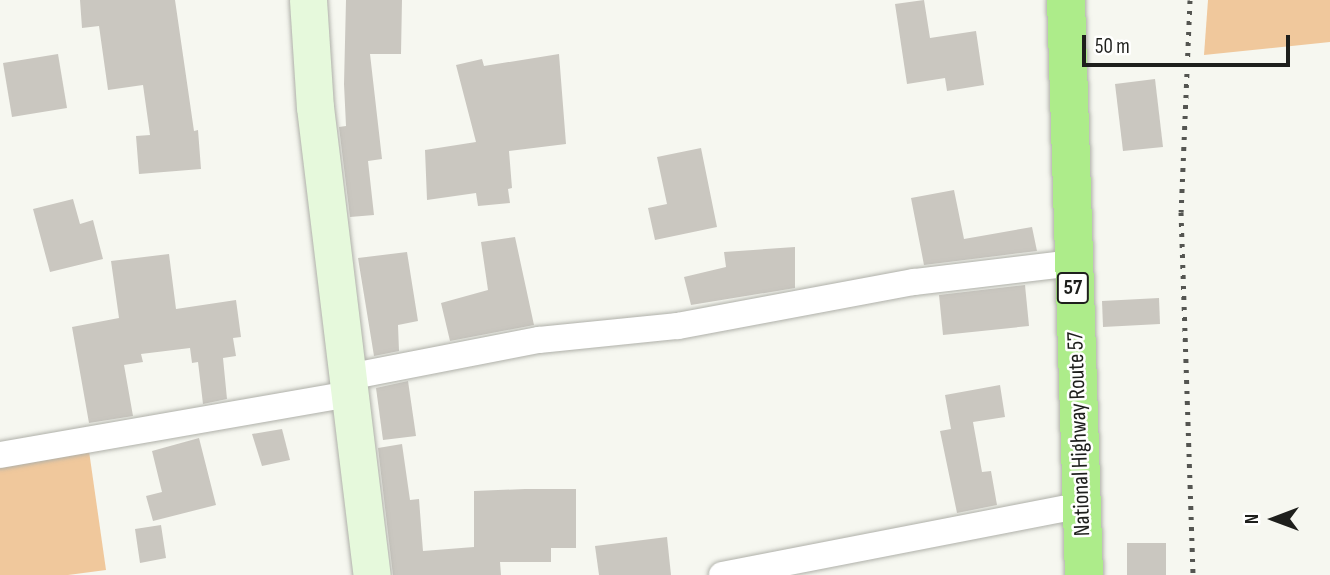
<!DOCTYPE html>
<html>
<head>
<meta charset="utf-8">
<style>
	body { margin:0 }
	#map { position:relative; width:1330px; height:575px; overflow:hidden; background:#f6f7f0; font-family:"Sofia Sans Condensed",sans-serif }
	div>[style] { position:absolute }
	.green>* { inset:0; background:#f0c89c }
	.building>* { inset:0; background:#cac7c0 }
	.roads { filter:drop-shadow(0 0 2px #afb0a9) drop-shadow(0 0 2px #afb0a9) }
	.street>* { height:26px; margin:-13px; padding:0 13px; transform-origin:13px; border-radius:13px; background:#fff }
	.secondary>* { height:37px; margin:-18.5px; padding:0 18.5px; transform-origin:18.5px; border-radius:18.5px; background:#e6f9dc }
	.highway>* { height:38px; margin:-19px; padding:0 19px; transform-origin:19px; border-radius:19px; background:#adec8a }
	.rail>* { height:5px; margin-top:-2.5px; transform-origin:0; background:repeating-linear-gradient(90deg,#545551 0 3.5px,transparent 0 10.5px) }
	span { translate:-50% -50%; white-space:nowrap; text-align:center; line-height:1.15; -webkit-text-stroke:5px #fffffe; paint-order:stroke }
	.shield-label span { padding:2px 5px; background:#fffffe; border:2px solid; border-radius:5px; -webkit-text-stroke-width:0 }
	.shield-label { font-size:21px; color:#1e1f1c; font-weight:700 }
	.street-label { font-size:23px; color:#1e1f1c }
	.north { position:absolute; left:1239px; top:484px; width:70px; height:70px; -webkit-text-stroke:5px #fffffe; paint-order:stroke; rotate:270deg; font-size:19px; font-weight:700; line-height:28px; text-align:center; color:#1e1f1c }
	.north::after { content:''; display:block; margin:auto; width:24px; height:32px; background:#1e1f1c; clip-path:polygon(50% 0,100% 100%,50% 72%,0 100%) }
	.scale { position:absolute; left:1082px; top:35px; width:208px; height:32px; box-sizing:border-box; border:4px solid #1e1f1c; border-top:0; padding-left:9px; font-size:21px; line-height:24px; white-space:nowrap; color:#1e1f1c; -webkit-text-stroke:5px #fffffe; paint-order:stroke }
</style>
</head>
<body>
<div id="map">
	<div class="green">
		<i style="clip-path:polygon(1208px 0,1330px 0,1330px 42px,1204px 55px)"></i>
		<i style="clip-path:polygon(89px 451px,106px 570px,68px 575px,0 575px,0 465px)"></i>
	</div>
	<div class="building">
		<i style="clip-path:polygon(80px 0,175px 0,194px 131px,198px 130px,201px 169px,139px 174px,136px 136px,150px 135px,143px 85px,108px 90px,99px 26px,82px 28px)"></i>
		<i style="clip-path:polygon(346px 0,402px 0,401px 54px,370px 54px,382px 159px,368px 161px,374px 215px,350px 217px,339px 127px,346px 126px,344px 84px)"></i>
		<i style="clip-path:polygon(924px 0,930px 38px,976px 31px,984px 85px,947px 91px,945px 78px,907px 84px,895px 4px)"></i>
		<i style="clip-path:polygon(58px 54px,67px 108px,12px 117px,3px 63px)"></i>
		<i style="clip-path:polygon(559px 54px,566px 144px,509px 151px,512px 188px,508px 189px,510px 203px,478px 206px,476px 193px,427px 200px,425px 150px,476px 142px,456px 65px,482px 59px,484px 66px)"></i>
		<i style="clip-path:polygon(1155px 79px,1163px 147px,1123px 151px,1115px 84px)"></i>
		<i style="clip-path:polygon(701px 148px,717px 227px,655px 240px,648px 208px,667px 204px,657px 157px)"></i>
		<i style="clip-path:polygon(954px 190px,964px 239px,1032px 227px,1037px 251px,924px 265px,911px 198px)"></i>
		<i style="clip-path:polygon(73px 199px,80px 224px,93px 220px,103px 259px,50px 272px,33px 209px)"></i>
		<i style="clip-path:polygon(515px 237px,534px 325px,450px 341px,441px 303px,488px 290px,481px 242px)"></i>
		<i style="clip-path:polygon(795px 247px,795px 288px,691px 305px,684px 277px,726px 267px,724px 252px)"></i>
		<i style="clip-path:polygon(407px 252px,418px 321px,398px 325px,399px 351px,374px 356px,358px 258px)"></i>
		<i style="clip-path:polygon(169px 254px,176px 309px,236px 300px,241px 337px,233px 338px,236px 356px,223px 358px,227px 399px,203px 404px,198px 362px,192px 363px,190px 348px,141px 354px,143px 362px,124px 365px,133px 416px,89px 423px,72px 327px,119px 318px,111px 261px)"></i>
		<i style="clip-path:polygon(1025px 285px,1029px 326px,943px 335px,939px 295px)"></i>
		<i style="clip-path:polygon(1159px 298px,1160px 324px,1103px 327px,1102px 301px)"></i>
		<i style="clip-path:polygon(408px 381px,416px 436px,383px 440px,376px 388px)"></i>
		<i style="clip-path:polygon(1000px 385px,1005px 417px,973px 422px,982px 472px,991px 471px,997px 505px,957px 513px,940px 431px,951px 429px,945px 395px)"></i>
		<i style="clip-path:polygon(282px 429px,290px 460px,262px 466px,252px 434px)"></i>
		<i style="clip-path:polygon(199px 438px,216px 505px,153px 521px,146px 496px,162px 492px,152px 451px)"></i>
		<i style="clip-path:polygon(402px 444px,410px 500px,419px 499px,423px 551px,474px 547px,474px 491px,525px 489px,576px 489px,576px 548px,551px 548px,551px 562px,500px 562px,501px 575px,393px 575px,378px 448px)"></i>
		<i style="clip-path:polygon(161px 525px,166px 558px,140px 563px,135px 529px)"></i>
		<i style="clip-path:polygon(667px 537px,671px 575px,599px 575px,595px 546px)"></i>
		<i style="clip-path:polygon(1127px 543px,1166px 543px,1166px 575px,1127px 575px)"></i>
	</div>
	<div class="roads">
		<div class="street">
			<i style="left:348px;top:377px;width:195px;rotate:-11deg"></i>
			<i style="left:539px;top:340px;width:140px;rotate:-5.8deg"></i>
			<i style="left:678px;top:326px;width:240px;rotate:-10.6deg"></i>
			<i style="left:914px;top:282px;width:160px;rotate:-6.8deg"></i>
			<i style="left:0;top:455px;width:355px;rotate:-9.9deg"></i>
			<i style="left:722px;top:575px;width:366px;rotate:-11deg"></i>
		</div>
		<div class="secondary">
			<i style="left:308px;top:0;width:107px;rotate:86.3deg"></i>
			<i style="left:315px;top:107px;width:471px;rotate:83.1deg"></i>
		</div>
		<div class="highway">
			<i style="left:1066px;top:0;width:575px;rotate:88.21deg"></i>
		</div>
	</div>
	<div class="rail">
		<i style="left:1190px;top:0;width:212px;rotate:92.4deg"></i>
		<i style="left:1181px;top:212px;width:363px;rotate:88.1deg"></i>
	</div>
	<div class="shield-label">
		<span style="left:1073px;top:288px">57</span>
	</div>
	<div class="street-label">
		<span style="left:1079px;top:434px;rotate:-92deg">National Highway Route 57</span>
	</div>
	<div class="north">N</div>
	<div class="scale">50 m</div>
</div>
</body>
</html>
